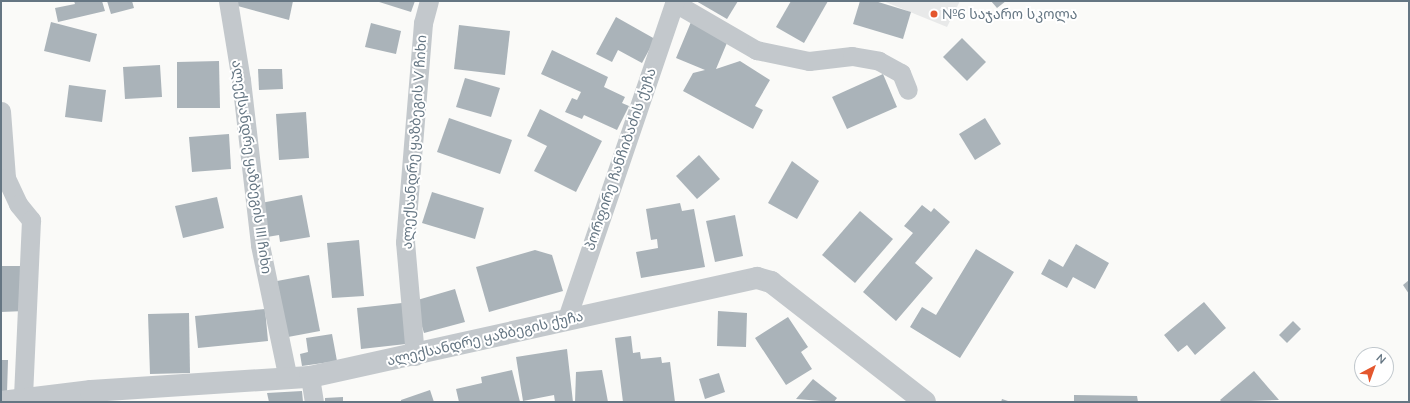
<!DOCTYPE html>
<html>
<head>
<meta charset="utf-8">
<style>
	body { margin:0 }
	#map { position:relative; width:1410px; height:403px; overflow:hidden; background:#fafaf8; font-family:Mulish,"Noto Sans Georgian",sans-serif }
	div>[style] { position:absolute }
	.built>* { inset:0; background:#e8e9e9 }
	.building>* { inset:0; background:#aab3b9 }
	.minor>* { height:19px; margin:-9.5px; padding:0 9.5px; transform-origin:9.5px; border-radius:9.5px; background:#c3c8cc }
	.tertiary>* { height:22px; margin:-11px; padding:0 11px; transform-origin:11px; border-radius:11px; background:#c3c8cc }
	.dots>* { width:11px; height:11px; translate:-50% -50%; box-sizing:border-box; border:2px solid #fff; border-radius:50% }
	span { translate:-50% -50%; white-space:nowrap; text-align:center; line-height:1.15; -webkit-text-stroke:4px #fff; paint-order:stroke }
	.poi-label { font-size:14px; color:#657683 }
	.left { translate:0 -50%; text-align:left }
	.street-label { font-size:14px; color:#657683 }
	.frame { position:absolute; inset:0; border:2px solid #657683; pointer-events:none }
	.north { position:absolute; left:1354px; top:347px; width:40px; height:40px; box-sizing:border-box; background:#fff; border:1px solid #c1c8cd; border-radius:50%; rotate:41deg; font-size:11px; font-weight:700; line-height:16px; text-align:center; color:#657683 }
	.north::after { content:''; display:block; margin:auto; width:14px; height:18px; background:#e4572e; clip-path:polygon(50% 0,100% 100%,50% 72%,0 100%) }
</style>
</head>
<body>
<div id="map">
	<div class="built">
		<i style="clip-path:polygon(883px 1px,960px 1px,947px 27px)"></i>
	</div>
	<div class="building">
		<i style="clip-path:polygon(74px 1px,102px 1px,105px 11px,58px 22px,55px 8px,75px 4px)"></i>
		<i style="clip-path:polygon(107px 1px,132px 1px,134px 8px,111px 14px)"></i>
		<i style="clip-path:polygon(236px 1px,293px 1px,289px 20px,234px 5px)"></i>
		<i style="clip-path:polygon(376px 1px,415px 1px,411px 12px)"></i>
		<i style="clip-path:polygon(696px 1px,738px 1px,727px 19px)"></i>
		<i style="clip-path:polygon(791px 1px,828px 1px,804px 43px,776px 27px)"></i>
		<i style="clip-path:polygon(860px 1px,875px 1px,911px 12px,903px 39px,853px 24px)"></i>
		<i style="clip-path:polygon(991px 1px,1006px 1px,997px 8px)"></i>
		<i style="clip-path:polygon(616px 17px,655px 39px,642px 63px,618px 50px,612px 62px,596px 54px)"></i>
		<i style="clip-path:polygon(51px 22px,97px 34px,90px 62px,44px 51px)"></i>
		<i style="clip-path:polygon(691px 22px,729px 38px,716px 69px,740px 61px,770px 80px,755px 106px,763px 110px,753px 129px,683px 91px,693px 73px,705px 70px,676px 58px)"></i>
		<i style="clip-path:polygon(371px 23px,401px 31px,396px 54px,365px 47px)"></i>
		<i style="clip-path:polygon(459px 25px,510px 31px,505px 75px,454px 69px)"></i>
		<i style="clip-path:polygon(962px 38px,986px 62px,967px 81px,943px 57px)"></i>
		<i style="clip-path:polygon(552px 50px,608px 77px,604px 87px,625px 97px,622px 103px,629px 106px,617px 130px,584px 115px,582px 119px,565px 112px,572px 98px,577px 100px,581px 92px,541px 74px)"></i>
		<i style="clip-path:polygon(219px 61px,220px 108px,177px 108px,177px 62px)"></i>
		<i style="clip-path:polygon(160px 65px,162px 97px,125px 99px,123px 67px)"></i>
		<i style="clip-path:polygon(258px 69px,282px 69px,283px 89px,259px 90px)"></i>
		<i style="clip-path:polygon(883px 74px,897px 107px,847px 129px,832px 97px)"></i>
		<i style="clip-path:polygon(465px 78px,500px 88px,491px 117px,456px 107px)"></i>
		<i style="clip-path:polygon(69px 85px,106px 90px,102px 122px,65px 117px)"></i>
		<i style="clip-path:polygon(540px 109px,602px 141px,576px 192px,534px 171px,547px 146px,527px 136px)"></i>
		<i style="clip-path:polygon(306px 112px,309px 158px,279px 160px,276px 114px)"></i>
		<i style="clip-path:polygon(449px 118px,512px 140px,500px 174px,437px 152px)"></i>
		<i style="clip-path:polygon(985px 118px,1001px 144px,975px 160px,959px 134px)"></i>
		<i style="clip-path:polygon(229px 134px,231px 169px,192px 172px,189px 137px)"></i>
		<i style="clip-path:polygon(699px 155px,720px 179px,697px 199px,676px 176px)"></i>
		<i style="clip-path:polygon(792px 161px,819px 181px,797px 219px,768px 203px)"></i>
		<i style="clip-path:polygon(432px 192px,484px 208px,475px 239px,422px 223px)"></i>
		<i style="clip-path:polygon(302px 195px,310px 237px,280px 242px,279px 235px,267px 237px,261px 203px)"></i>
		<i style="clip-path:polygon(217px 197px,224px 228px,183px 238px,175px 206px)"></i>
		<i style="clip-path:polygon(680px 203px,682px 211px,694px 209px,705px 267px,641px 278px,636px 252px,658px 248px,657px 239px,651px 240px,646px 209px)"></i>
		<i style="clip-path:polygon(922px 205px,931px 212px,934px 208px,950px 222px,915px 263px,933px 278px,896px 321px,863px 292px,913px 233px,904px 226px)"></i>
		<i style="clip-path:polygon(860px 211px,893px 239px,855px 283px,822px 255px)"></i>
		<i style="clip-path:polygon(735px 215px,743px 256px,715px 262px,706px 221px)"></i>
		<i style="clip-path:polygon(359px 240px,364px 296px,332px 298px,327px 243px)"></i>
		<i style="clip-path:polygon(1076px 244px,1109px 263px,1095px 289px,1073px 277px,1067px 288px,1041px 274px,1049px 259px,1063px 267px)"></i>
		<i style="clip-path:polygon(976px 249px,1014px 272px,960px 358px,910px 327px,922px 307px,936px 315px)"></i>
		<i style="clip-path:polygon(535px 250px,552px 255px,563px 291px,489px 312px,476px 267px)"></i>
		<i style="clip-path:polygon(1px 266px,23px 266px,25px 311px,1px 312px)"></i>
		<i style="clip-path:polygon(309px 275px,320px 331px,288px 337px,277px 281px)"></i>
		<i style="clip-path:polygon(1409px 280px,1409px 294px,1403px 285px)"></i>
		<i style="clip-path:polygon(455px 289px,465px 322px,424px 333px,414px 301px)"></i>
		<i style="clip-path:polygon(1204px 302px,1226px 328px,1195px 355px,1187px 345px,1178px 352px,1164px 335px)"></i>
		<i style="clip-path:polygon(402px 303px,406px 344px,361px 349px,357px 308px)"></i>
		<i style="clip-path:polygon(265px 309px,268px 341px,198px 348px,195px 316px)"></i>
		<i style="clip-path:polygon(718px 311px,747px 313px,746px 347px,717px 346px)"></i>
		<i style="clip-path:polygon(189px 313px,190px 373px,150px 374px,148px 314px)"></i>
		<i style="clip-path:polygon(788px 317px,808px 347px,801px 352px,812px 369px,786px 385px,755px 338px)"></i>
		<i style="clip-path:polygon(1293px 321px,1301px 329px,1287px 343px,1279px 335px)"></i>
		<i style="clip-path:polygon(332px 334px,337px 361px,302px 366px,300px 354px,308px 352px,306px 338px)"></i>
		<i style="clip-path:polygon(631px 336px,633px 353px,640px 352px,641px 359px,661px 357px,662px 363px,670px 362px,675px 402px,623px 402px,615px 338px)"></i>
		<i style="clip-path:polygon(567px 349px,573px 402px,555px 402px,554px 395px,523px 401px,516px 357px)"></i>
		<i style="clip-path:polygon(1px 360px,8px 360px,7px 393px,1px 393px)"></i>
		<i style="clip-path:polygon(512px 370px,520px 402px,459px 402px,456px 389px,482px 383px,481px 377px)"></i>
		<i style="clip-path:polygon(602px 370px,608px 402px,575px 402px,576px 372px)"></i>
		<i style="clip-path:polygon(1254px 371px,1279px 400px,1222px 402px,1220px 400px)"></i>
		<i style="clip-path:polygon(719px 373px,725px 392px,705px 399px,699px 379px)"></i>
		<i style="clip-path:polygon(813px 379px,837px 398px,834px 402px,796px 399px)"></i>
		<i style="clip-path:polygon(430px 390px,434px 402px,401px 402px,401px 400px)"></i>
		<i style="clip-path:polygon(302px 391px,303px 402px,269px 402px,267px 393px)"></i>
		<i style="clip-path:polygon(1074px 395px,1137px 396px,1138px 402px,1074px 402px)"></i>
		<i style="clip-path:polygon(343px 397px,343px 402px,325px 402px,325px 398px)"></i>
		<i style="clip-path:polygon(1002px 399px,1011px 402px,1001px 402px)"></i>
	</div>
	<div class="minor">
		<i style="left:228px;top:1px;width:80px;rotate:80.7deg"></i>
		<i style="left:241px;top:80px;width:166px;rotate:83.4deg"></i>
		<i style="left:260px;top:245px;width:137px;rotate:78.2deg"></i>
		<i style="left:675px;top:3px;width:94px;rotate:30.1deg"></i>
		<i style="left:756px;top:50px;width:54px;rotate:11.7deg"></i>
		<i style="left:809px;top:61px;width:43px;rotate:-6.6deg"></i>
		<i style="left:852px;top:56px;width:27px;rotate:10deg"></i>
		<i style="left:879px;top:61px;width:25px;rotate:29deg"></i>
		<i style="left:901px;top:73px;width:18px;rotate:68deg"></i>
		<i style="left:1px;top:111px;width:67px;rotate:85.7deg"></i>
		<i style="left:6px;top:178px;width:29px;rotate:65deg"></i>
		<i style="left:18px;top:204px;width:21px;rotate:51deg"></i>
		<i style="left:31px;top:220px;width:178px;rotate:92.6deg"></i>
		<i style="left:567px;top:318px;width:335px;rotate:-71.2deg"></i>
		<i style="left:415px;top:356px;width:114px;rotate:-95deg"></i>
		<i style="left:405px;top:242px;width:220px;rotate:-85.3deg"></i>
		<i style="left:423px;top:23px;width:23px;rotate:-75deg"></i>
		<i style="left:310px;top:377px;width:25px;rotate:81deg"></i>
	</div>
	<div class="tertiary">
		<i style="left:1px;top:402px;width:91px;rotate:-7deg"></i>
		<i style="left:91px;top:391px;width:219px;rotate:-3.7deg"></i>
		<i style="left:310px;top:377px;width:458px;rotate:-12.5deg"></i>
		<i style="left:757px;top:278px;width:15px;rotate:16deg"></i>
		<i style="left:771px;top:282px;width:195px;rotate:37.9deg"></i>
	</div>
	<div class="dots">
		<i style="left:934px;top:14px;background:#e4572e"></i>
	</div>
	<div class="poi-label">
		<span class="left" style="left:942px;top:14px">№6 საჯარო სკოლა</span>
	</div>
	<div class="street-label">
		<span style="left:414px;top:142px;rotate:-86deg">ალექსანდრე ყაზბეგის V ჩიხი</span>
		<span style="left:620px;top:159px;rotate:-71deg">პორფირე ჩანჩიბაძის ქუჩა</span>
		<span style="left:252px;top:167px;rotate:82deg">ალექსანდრე ყაზბეგის III ჩიხი</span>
		<span style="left:485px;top:338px;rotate:-13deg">ალექსანდრე ყაზბეგის ქუჩა</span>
	</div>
	<div class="frame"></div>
	<div class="north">N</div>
</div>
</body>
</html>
